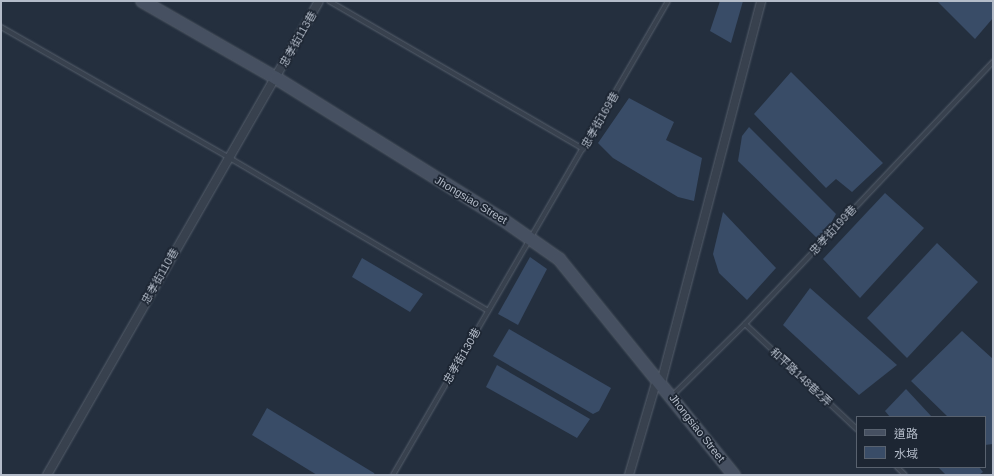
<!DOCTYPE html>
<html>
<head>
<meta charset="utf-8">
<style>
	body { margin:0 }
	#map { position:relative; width:994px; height:476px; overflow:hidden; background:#242f3e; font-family:Arial,"Noto Sans TC",sans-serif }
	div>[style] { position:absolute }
	.water>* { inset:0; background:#394c67 }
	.roads { filter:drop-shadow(0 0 1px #565f6c) drop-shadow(0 0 1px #565f6c) }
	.lane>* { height:4px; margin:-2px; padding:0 2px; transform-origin:2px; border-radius:2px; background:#38414e }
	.street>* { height:8px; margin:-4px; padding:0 4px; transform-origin:4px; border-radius:4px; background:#38414e }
	.secondary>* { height:12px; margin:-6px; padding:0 6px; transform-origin:6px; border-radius:6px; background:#465061 }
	span { translate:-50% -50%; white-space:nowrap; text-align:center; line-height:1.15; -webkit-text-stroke:3.5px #1d2633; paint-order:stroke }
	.street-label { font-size:11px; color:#b4bcc9 }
	.frame { position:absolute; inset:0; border:2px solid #b4bcc9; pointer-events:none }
	.legend { position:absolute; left:856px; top:416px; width:130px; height:52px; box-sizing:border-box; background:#1d2633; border:1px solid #59626f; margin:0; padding:5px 7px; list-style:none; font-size:12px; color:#b4bcc9 }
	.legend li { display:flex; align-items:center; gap:8px; height:20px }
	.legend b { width:20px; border:1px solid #59626f }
</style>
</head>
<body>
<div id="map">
	<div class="water">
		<i style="clip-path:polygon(720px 1px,743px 1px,731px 43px,710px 31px)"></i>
		<i style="clip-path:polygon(937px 1px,993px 1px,993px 18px,975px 39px)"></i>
		<i style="clip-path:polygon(791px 72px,883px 163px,852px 192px,836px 179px,826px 188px,754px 114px)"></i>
		<i style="clip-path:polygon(629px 98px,674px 122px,666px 140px,702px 158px,694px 201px,678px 197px,613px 158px,598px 143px)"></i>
		<i style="clip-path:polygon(749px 127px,836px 214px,821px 242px,738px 161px,742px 136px)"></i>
		<i style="clip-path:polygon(885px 193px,924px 228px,860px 298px,823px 259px)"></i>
		<i style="clip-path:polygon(723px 212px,776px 268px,747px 300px,719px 273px,713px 254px)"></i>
		<i style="clip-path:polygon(937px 243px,978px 282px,907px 358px,867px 318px)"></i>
		<i style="clip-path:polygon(530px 257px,547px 269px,518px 325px,498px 314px)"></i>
		<i style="clip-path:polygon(362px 258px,423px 294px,410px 312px,352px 277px)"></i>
		<i style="clip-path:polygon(810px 288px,897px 365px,859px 395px,783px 325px)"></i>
		<i style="clip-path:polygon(509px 329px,611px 388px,599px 411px,593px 414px,493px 356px)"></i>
		<i style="clip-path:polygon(962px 331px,993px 359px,993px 444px,985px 445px,985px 417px,948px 417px,911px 381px)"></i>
		<i style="clip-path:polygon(497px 365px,590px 419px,577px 438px,486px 387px)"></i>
		<i style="clip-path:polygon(906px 389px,932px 417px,890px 417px,885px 411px)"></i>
		<i style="clip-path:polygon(267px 408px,374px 473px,375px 475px,317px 475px,252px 435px)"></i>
		<i style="clip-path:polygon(938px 467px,979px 467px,983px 472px,979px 475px,946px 475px)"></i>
	</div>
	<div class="roads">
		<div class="lane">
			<i style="left:329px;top:1px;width:294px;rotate:30.2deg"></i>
			<i style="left:1px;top:27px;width:262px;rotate:29.8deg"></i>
			<i style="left:228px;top:157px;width:302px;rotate:30.6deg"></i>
			<i style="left:745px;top:324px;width:154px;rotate:43.2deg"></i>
			<i style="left:672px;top:396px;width:103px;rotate:-44.6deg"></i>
			<i style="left:745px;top:324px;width:361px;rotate:-46.6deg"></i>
			<i style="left:897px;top:467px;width:11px;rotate:45deg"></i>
			<i style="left:393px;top:475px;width:548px;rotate:-59.88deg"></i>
		</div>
		<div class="street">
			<i style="left:661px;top:383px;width:395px;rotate:-75.3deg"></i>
			<i style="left:47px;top:475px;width:546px;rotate:-60.15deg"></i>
			<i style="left:629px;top:475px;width:100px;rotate:-73.7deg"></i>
		</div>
		<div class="secondary">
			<i style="left:142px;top:1px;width:155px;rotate:29.9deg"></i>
			<i style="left:276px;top:78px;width:266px;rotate:32deg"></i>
			<i style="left:502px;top:219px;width:70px;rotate:35.1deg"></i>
			<i style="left:559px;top:259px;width:278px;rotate:51deg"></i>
		</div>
	</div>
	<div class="street-label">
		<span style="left:298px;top:39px;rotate:-60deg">忠孝街113巷</span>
		<span style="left:600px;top:120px;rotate:-60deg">忠孝街169巷</span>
		<span style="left:471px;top:200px;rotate:31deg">Jhongsiao Street</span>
		<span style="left:833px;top:230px;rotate:-47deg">忠孝街199巷</span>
		<span style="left:160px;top:276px;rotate:-60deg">忠孝街110巷</span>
		<span style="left:462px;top:356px;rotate:-60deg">忠孝街130巷</span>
		<span style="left:801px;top:377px;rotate:43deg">和平路148巷2弄</span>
		<span style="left:697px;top:428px;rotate:52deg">Jhongsiao Street</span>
	</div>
	<div class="frame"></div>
	<ul class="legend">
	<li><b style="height:5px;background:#465061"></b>道路</li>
	<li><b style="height:11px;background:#394c67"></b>水域</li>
	</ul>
</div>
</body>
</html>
